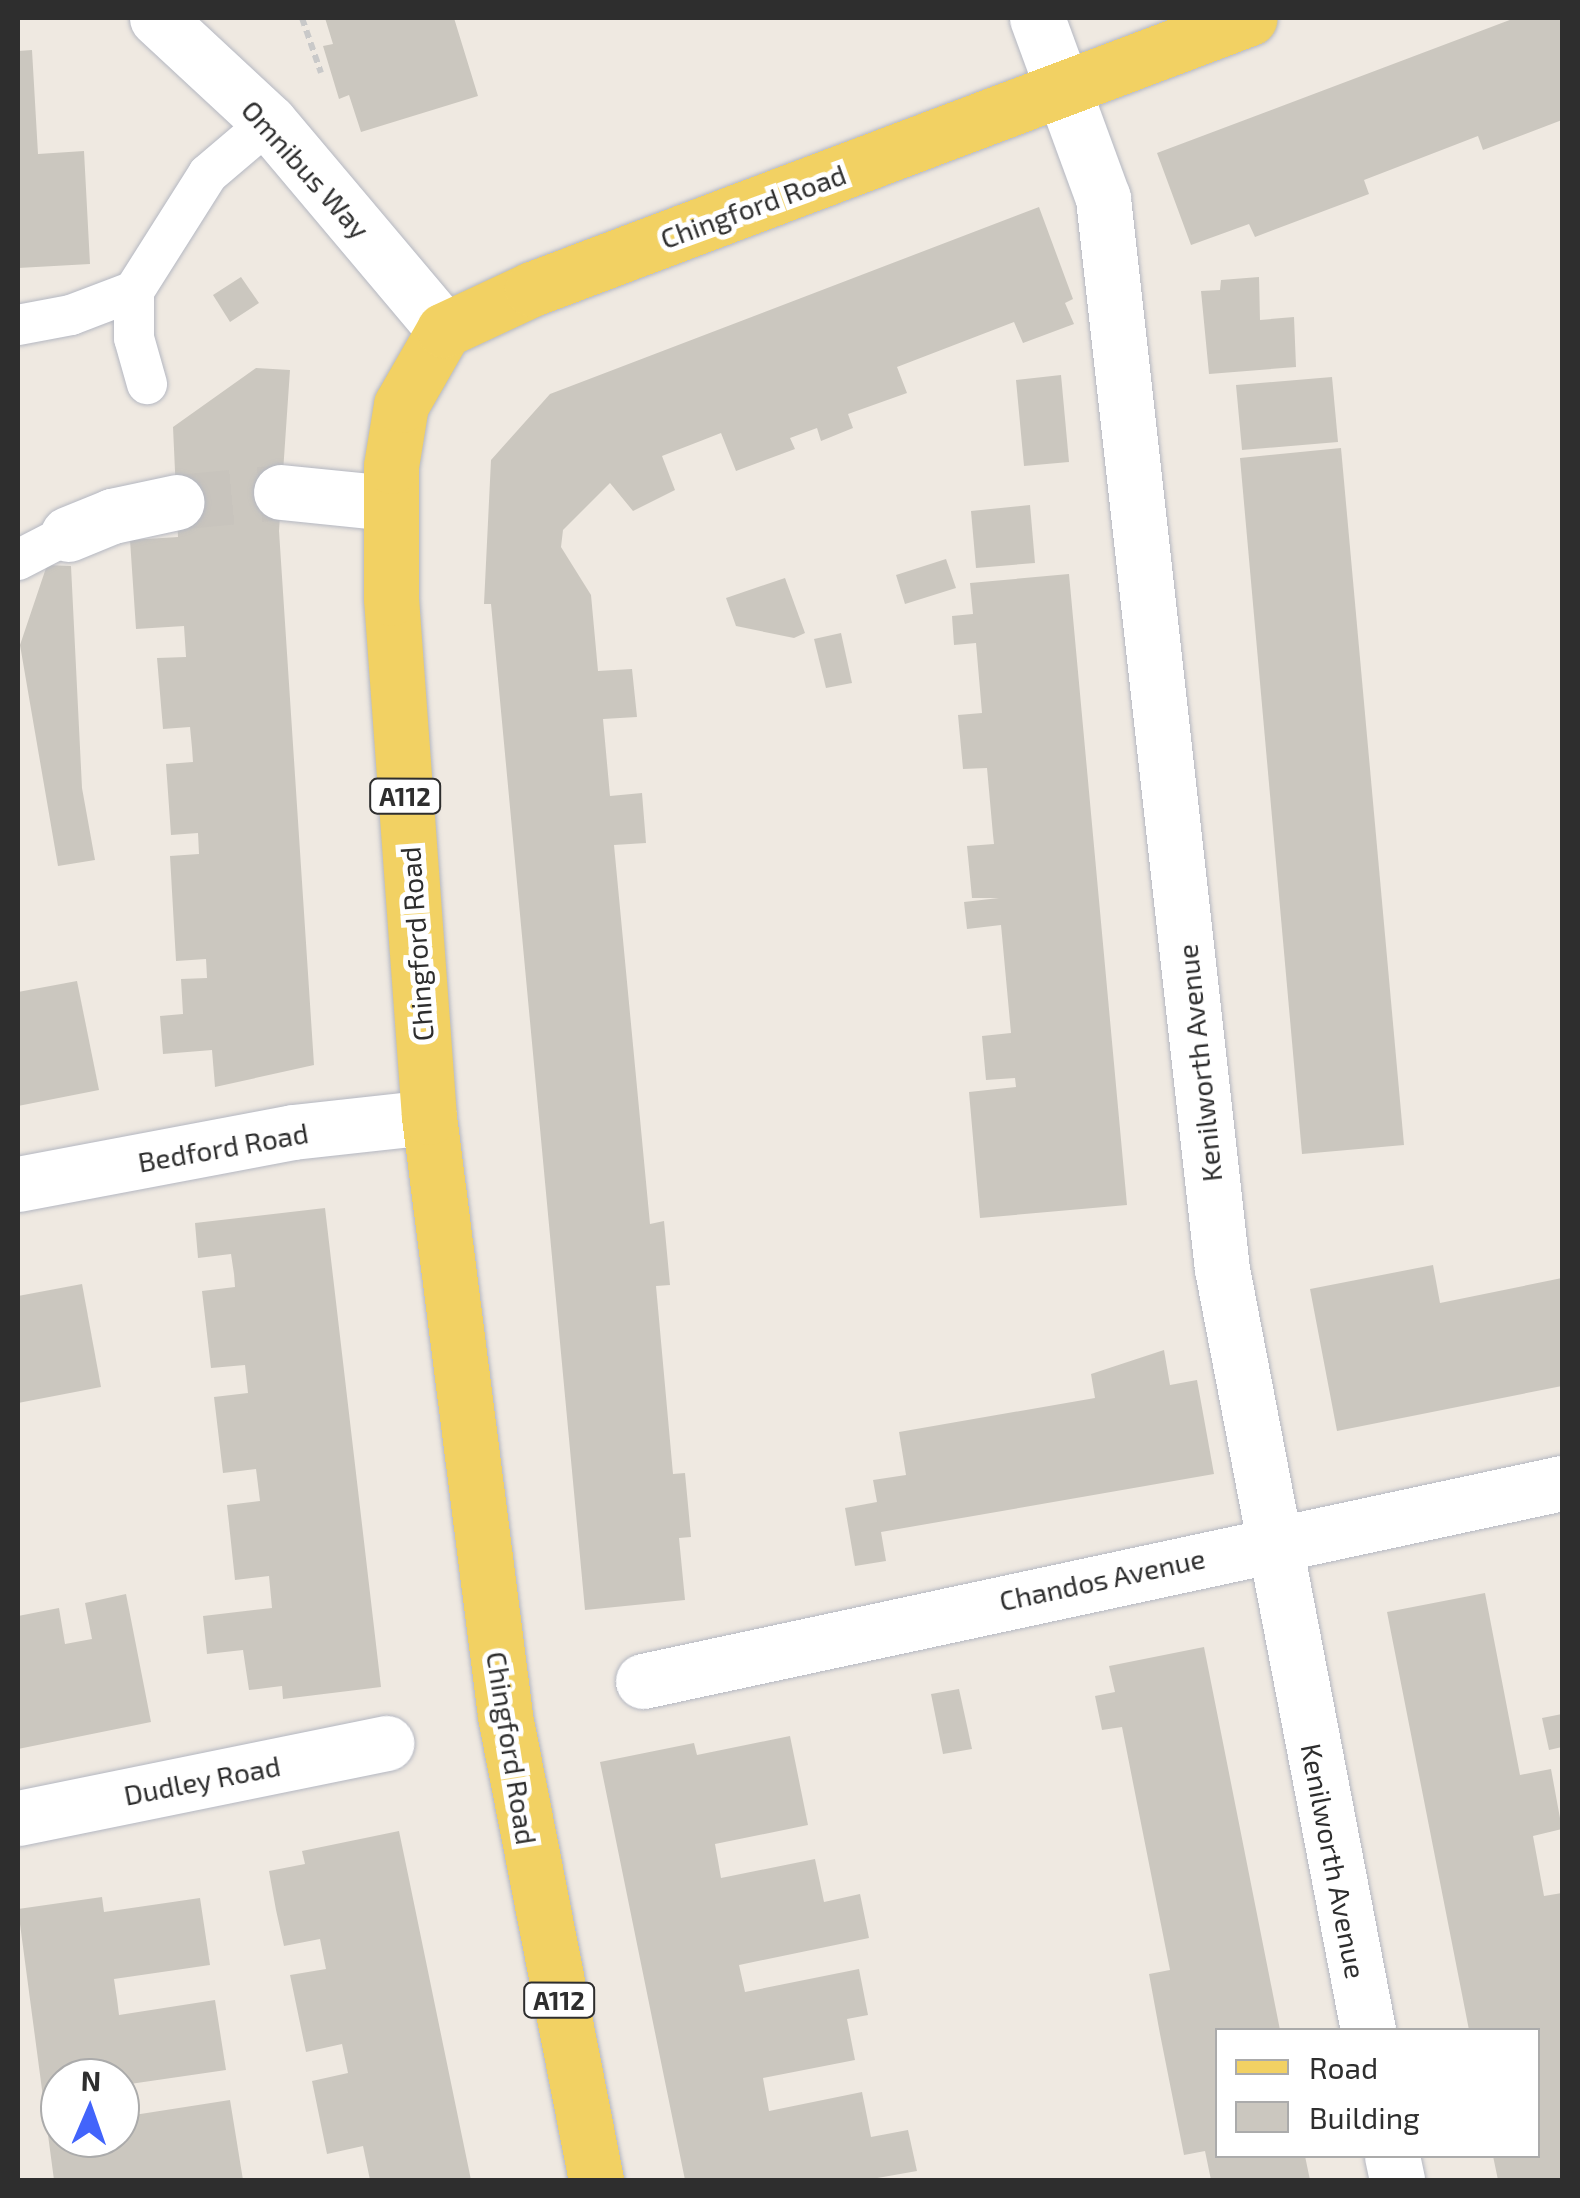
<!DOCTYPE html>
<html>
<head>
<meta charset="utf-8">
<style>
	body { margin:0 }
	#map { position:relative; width:1580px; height:2198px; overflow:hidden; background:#efe9e1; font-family:"Exo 2",sans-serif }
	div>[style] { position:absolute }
	.building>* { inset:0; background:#cbc7bf }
	.street-tunnel>* { height:55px; margin-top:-27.5px; transform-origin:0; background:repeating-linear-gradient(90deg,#c8c4bd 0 55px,transparent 0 83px) }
	.path>* { height:6px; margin-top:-3px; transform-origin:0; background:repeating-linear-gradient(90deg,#c9c9c9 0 8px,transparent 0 13px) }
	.roads { filter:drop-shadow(0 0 2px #b4b7c1) drop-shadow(0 0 2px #b4b7c1) }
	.lane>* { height:40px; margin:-20px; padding:0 20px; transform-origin:20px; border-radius:20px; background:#fff }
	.street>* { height:55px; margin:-27.5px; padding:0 27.5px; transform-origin:27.5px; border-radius:27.5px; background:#fff }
	.primary>* { height:55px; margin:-27.5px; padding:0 27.5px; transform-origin:27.5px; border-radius:27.5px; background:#f2d163 }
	span { translate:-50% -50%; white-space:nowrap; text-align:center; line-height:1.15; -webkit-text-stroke:10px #fff; paint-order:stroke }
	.shield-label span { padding:2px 8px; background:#fff; border:2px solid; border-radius:8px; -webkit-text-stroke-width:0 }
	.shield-label { font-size:25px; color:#2e2e2e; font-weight:700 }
	.street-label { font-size:28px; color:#2e2e2e }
	.frame { position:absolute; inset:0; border:20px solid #2e2e2e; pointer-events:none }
	.legend { position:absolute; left:1215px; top:2028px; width:325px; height:130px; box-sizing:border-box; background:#fff; border:2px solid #ababab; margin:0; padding:12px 18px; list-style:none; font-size:30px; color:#2e2e2e }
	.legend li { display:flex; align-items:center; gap:20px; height:50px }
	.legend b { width:50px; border:2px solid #ababab }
	.north { position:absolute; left:40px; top:2058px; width:100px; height:100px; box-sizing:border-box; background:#fff; border:2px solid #ababab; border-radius:50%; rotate:2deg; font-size:28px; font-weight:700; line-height:40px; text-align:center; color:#2e2e2e }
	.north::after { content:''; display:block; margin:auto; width:35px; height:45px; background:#4264fb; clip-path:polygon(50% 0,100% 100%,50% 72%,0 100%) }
</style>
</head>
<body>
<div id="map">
	<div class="building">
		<i style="clip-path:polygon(325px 18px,454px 18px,478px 96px,361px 132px,349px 95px,339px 99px,323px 46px,333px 44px)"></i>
		<i style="clip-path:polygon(1515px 18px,1562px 18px,1562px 120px,1483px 150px,1478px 136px,1364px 180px,1369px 194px,1255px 237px,1249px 224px,1191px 245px,1157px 153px)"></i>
		<i style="clip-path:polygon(32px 50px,38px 154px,84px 151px,90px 264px,18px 268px,18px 51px)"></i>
		<i style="clip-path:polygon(1039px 207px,1073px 299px,1065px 303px,1074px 324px,1023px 343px,1014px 322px,897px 367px,907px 393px,848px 414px,853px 428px,821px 441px,817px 428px,790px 438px,795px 449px,736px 471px,721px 433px,662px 456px,675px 490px,633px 511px,610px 483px,563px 530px,561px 547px,591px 595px,598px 671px,632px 669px,637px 717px,603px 719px,610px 796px,642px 793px,646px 843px,614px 845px,650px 1224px,664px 1221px,670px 1285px,656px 1286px,673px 1474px,685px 1473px,691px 1537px,679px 1538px,685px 1600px,585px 1610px,491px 604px,484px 604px,491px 460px,550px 394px)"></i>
		<i style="clip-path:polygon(241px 277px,259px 303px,230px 322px,213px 295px)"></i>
		<i style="clip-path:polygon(1259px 277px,1260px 320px,1294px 317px,1296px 367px,1209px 374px,1201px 291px,1220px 290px,1221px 280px)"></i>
		<i style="clip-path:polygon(256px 368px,290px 370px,279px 531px,314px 1065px,215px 1087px,212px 1050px,163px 1054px,160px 1016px,183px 1014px,181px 979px,207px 978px,206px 959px,176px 961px,173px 909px,170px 856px,199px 854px,198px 833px,171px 835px,166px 764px,193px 762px,192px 748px,190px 727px,163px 729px,157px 658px,186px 657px,184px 626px,136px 629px,130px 540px,178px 537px,173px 427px)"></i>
		<i style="clip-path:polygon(1061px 375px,1069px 462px,1024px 466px,1016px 380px)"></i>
		<i style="clip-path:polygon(1332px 377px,1338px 442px,1242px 450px,1236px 385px)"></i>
		<i style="clip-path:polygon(1341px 448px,1404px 1145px,1302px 1154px,1240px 458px)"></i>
		<i style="clip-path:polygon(1030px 505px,1035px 563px,976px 568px,971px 511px)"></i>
		<i style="clip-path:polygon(946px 559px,956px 588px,905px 604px,896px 575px)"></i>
		<i style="clip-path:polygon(47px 565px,71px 566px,82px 788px,95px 860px,58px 866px,20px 645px)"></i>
		<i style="clip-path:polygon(1069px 574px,1127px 1205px,980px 1218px,969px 1092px,1016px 1087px,1015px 1078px,986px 1080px,982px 1036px,1011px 1033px,1001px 925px,967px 929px,964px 902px,999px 898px,972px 898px,967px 846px,994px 844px,993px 835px,987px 768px,963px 769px,958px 715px,982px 713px,976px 643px,954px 645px,952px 616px,973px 614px,970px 583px)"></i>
		<i style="clip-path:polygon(785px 578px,805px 633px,794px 638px,736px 626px,726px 598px)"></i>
		<i style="clip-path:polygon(841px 633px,852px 683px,826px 688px,814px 639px)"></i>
		<i style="clip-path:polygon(77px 981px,99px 1090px,18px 1106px,18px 992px)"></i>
		<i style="clip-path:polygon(325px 1208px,381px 1687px,283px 1699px,282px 1686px,249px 1690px,243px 1650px,207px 1654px,203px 1616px,272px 1608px,269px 1576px,235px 1580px,227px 1505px,260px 1501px,256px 1469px,223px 1473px,214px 1397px,248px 1393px,245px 1365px,211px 1368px,202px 1291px,235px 1287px,234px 1274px,231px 1254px,198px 1258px,195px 1223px)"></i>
		<i style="clip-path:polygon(1433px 1265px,1440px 1303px,1562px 1278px,1562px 1386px,1337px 1431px,1310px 1289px)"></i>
		<i style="clip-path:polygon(82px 1284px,101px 1387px,18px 1403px,18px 1296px)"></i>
		<i style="clip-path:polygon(1164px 1350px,1170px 1385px,1197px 1380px,1214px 1474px,881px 1532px,886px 1561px,855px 1566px,845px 1508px,877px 1502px,873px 1480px,906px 1475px,899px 1432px,1095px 1398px,1091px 1374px)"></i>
		<i style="clip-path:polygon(1485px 1593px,1520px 1775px,1551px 1769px,1562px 1829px,1533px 1836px,1544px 1896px,1562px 1893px,1562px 2180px,1498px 2180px,1493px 2156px,1538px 2156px,1538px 2030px,1469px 2030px,1387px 1612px)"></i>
		<i style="clip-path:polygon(126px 1594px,151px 1722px,18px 1749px,18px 1616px,59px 1608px,65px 1644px,92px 1639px,85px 1603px)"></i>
		<i style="clip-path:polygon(1204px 1647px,1280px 2030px,1218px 2030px,1218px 2156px,1305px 2156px,1310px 2180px,1211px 2180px,1205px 2151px,1184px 2155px,1160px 2034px,1149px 1974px,1170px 1970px,1122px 1727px,1102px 1730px,1095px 1696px,1115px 1692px,1109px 1666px)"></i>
		<i style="clip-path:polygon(959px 1689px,972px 1749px,943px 1754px,931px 1694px)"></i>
		<i style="clip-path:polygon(1562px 1714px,1562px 1747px,1549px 1750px,1542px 1718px)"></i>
		<i style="clip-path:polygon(790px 1736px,808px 1825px,715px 1844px,721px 1878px,815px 1859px,824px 1902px,860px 1894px,869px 1938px,739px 1965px,745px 1992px,859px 1969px,868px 2015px,847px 2019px,855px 2060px,763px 2078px,769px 2111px,862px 2092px,871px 2137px,908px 2130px,917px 2171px,866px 2180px,685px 2180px,600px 1762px,694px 1743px,697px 1755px)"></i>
		<i style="clip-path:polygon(399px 1831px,410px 1884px,471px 2180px,370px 2180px,363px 2146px,327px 2154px,312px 2081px,348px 2073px,342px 2044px,306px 2052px,290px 1975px,326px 1969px,320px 1939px,284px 1946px,276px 1910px,269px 1871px,305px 1864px,302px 1851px)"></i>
		<i style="clip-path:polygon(evenodd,102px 1897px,104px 1912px,200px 1898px,210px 1965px,114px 1979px,117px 1999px,119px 2015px,215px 2000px,226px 2070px,130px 2084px,134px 2115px,230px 2100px,243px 2180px,54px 2180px,18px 1909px,102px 1897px,60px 2078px,120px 2078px,120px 2138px,60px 2138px,60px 2078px)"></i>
	</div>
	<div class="street-tunnel">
		<i style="left:177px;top:502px;width:104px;rotate:-5.5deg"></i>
	</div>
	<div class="path">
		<i style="left:302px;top:18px;width:58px;rotate:70.9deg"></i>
	</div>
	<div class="roads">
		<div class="lane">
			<i style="left:134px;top:291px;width:47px;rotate:90deg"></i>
			<i style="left:134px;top:338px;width:48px;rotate:74.2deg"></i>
			<i style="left:18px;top:325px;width:54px;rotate:-10.7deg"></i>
			<i style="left:71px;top:315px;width:67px;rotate:-20.9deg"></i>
			<i style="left:134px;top:291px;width:138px;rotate:-57.7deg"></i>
			<i style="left:208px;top:174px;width:80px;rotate:-40.4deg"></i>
			<i style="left:18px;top:560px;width:56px;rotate:-27.5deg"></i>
		</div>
		<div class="street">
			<i style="left:157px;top:18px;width:153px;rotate:42.9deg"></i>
			<i style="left:269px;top:122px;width:272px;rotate:49.9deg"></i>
			<i style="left:1037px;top:18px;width:192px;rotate:69.9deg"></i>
			<i style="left:1103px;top:198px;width:1078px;rotate:83.66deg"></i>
			<i style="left:1222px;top:1269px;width:775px;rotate:79.14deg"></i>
			<i style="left:281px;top:492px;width:110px;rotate:5.8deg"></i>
			<i style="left:68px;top:534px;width:48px;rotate:-22.2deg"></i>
			<i style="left:112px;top:516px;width:66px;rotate:-12.2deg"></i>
			<i style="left:18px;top:1184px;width:280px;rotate:-10.7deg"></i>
			<i style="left:293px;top:1132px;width:137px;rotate:-6.3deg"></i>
			<i style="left:643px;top:1681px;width:940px;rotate:-12.16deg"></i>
			<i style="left:18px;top:1818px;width:376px;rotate:-11.5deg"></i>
			<i style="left:1392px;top:2156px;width:25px;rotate:78deg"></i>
		</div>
		<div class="primary">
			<i style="left:596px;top:2180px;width:474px;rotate:-101.1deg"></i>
			<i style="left:505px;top:1715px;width:603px;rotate:-97.24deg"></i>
			<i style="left:429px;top:1117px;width:520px;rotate:-94.19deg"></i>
			<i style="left:391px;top:598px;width:132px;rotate:-90deg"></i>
			<i style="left:391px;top:466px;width:62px;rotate:-80.7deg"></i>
			<i style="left:401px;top:405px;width:86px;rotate:-60.2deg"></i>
			<i style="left:444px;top:330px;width:97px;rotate:-25deg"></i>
			<i style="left:532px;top:289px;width:767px;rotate:-20.68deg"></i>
		</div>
	</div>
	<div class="shield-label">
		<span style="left:405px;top:796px">A112</span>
		<span style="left:559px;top:2000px">A112</span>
	</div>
	<div class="street-label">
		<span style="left:306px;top:169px;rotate:48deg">Omnibus Way</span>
		<span style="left:753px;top:206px;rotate:-20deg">Chingford Road</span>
		<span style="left:416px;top:944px;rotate:-94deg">Chingford Road</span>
		<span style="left:1199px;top:1063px;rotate:-96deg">Kenilworth Avenue</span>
		<span style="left:223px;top:1147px;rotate:-10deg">Bedford Road</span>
		<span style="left:1102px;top:1579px;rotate:-12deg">Chandos Avenue</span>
		<span style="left:512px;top:1748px;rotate:81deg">Chingford Road</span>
		<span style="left:202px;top:1780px;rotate:-11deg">Dudley Road</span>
		<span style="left:1334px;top:1861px;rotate:79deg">Kenilworth Avenue</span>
	</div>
	<div class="frame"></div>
	<ul class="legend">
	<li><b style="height:12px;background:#f2d163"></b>Road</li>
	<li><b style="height:28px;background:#cbc7bf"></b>Building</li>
	</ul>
	<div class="north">N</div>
</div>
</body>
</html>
